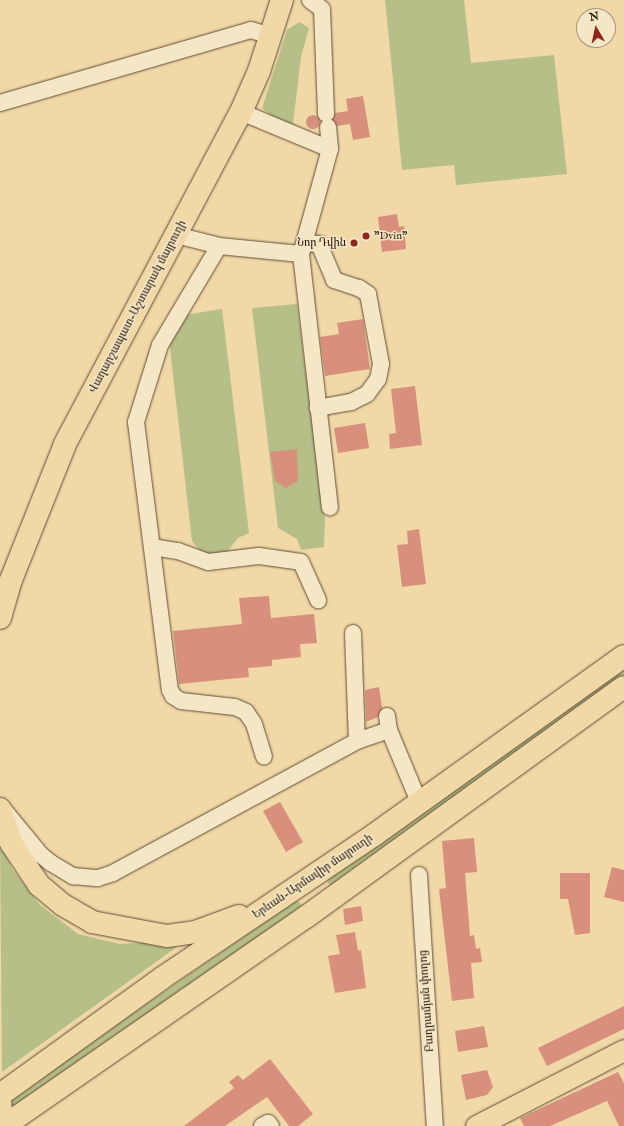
<!DOCTYPE html>
<html>
<head>
<meta charset="utf-8">
<style>
	body { margin:0 }
	#map { position:relative; width:624px; height:1126px; overflow:hidden; background:#f0d8a7; font-family:"IM FELL English","Noto Serif Armenian",serif }
	div>[style] { position:absolute }
	.green>* { inset:0; background:#b7bf89 }
	.building>* { inset:0; background:#d8907c }
	.round { border-radius:50% }
	.roads { filter:drop-shadow(0 0 1px #5f4c34) drop-shadow(0 0 1px #5f4c34) }
	.minor>* { height:16px; margin:-8px; padding:0 8px; transform-origin:8px; border-radius:8px; background:#f5e6c6 }
	.major>* { height:21px; margin:-10.5px; padding:0 10.5px; transform-origin:10.5px; border-radius:10.5px; background:#f0d8a7 }
	.highway>* { height:22px; margin:-11px; padding:0 11px; transform-origin:11px; border-radius:11px; background:#f0d8a7 }
	.dots>* { width:11px; height:11px; translate:-50% -50%; box-sizing:border-box; border:2px solid #f5e6c6; border-radius:50% }
	span { translate:-50% -50%; white-space:nowrap; text-align:center; line-height:1.15; -webkit-text-stroke:3px #f5e6c6; paint-order:stroke }
	.poi-label { font-size:11px; color:#2f1d0e }
	.left { translate:0 -50%; text-align:left }
	.right { translate:-100% -50%; text-align:right }
	.street-label { font-size:11px; color:#2f1d0e }
	.north { position:absolute; left:576px; top:8px; width:40px; height:40px; box-sizing:border-box; background:#f5e6c6; border:1px solid #a6967c; border-radius:50%; rotate:351deg; font-size:11px; font-weight:700; line-height:16px; text-align:center; color:#2f1d0e }
	.north::after { content:''; display:block; margin:auto; width:14px; height:18px; background:#8f2418; clip-path:polygon(50% 0,100% 100%,50% 72%,0 100%) }
</style>
</head>
<body>
<div id="map">
	<div class="green">
		<i style="clip-path:polygon(385px 0,464px 0,471px 63px,554px 55px,567px 174px,456px 185px,454px 165px,402px 170px)"></i>
		<i style="clip-path:polygon(299px 22px,309px 28px,301px 57px,293px 124px,288px 128px,262px 108px,287px 30px)"></i>
		<i style="clip-path:polygon(297px 304px,325px 519px,324px 547px,301px 550px,297px 539px,278px 528px,252px 308px)"></i>
		<i style="clip-path:polygon(222px 309px,249px 533px,238px 538px,222px 558px,207px 559px,192px 541px,169px 340px,184px 315px)"></i>
		<i style="clip-path:polygon(624px 666px,624px 678px,331px 889px,327px 879px)"></i>
		<i style="clip-path:polygon(0 841px,12px 869px,40px 905px,78px 934px,120px 944px,160px 942px,177px 947px,2px 1072px)"></i>
		<i style="clip-path:polygon(297px 900px,304px 908px,0 1121px,0 1105px)"></i>
	</div>
	<div class="building">
		<i style="clip-path:polygon(363px 96px,370px 137px,353px 140px,350px 124px,337px 126px,333px 120px,335px 113px,348px 111px,346px 99px)"></i>
		<i class="round" style="left:306px;top:115px;width:14px;height:14px"></i>
		<i style="clip-path:polygon(397px 214px,399px 227px,404px 226px,406px 249px,382px 252px,378px 217px)"></i>
		<i style="clip-path:polygon(363px 319px,370px 369px,325px 376px,320px 337px,339px 334px,337px 323px)"></i>
		<i style="clip-path:polygon(415px 386px,422px 445px,390px 449px,389px 434px,396px 433px,391px 389px)"></i>
		<i style="clip-path:polygon(365px 423px,369px 448px,338px 453px,334px 428px)"></i>
		<i style="clip-path:polygon(297px 449px,298px 481px,286px 488px,275px 481px,270px 452px)"></i>
		<i style="clip-path:polygon(419px 529px,426px 584px,402px 587px,397px 545px,408px 544px,407px 531px)"></i>
		<i style="clip-path:polygon(269px 596px,271px 618px,314px 614px,317px 643px,300px 644px,301px 657px,272px 660px,272px 666px,248px 668px,249px 677px,179px 684px,173px 631px,242px 624px,239px 598px)"></i>
		<i style="clip-path:polygon(379px 687px,382px 708px,378px 717px,366px 722px,365px 690px)"></i>
		<i style="clip-path:polygon(280px 802px,303px 842px,286px 852px,263px 811px)"></i>
		<i style="clip-path:polygon(474px 838px,477px 872px,465px 873px,470px 936px,474px 935px,476px 949px,480px 948px,482px 962px,471px 963px,474px 998px,452px 1001px,439px 889px,446px 888px,442px 841px)"></i>
		<i style="clip-path:polygon(612px 867px,624px 870px,624px 902px,604px 897px)"></i>
		<i style="clip-path:polygon(560px 873px,590px 873px,590px 933px,575px 935px,568px 899px,560px 899px)"></i>
		<i style="clip-path:polygon(361px 906px,363px 921px,345px 925px,343px 909px)"></i>
		<i style="clip-path:polygon(355px 932px,358px 951px,361px 950px,366px 988px,335px 993px,328px 956px,340px 954px,336px 935px)"></i>
		<i style="clip-path:polygon(624px 1006px,624px 1029px,547px 1066px,538px 1048px)"></i>
		<i style="clip-path:polygon(484px 1026px,488px 1047px,458px 1052px,455px 1031px)"></i>
		<i style="clip-path:polygon(270px 1059px,313px 1114px,298px 1126px,289px 1126px,267px 1097px,225px 1126px,184px 1126px,234px 1088px,229px 1082px,238px 1075px,243px 1080px)"></i>
		<i style="clip-path:polygon(487px 1070px,493px 1087px,487px 1095px,466px 1100px,461px 1075px)"></i>
		<i style="clip-path:polygon(618px 1072px,624px 1083px,624px 1126px,619px 1126px,607px 1101px,550px 1126px,524px 1126px,520px 1118px)"></i>
	</div>
	<div class="roads">
		<div class="minor">
			<i style="left:310px;top:0;width:15px;rotate:37deg"></i>
			<i style="left:322px;top:9px;width:105px;rotate:87.8deg"></i>
			<i style="left:0;top:103px;width:261px;rotate:-16.2deg"></i>
			<i style="left:251px;top:30px;width:21px;rotate:17deg"></i>
			<i style="left:241px;top:112px;width:96px;rotate:22.6deg"></i>
			<i style="left:330px;top:149px;width:22px;rotate:-95deg"></i>
			<i style="left:330px;top:149px;width:109px;rotate:105.4deg"></i>
			<i style="left:301px;top:254px;width:255px;rotate:83.5deg"></i>
			<i style="left:176px;top:235px;width:44px;rotate:14.3deg"></i>
			<i style="left:219px;top:246px;width:82px;rotate:5.6deg"></i>
			<i style="left:306px;top:243px;width:13px;rotate:4deg"></i>
			<i style="left:319px;top:244px;width:39px;rotate:67deg"></i>
			<i style="left:334px;top:280px;width:26px;rotate:18deg"></i>
			<i style="left:359px;top:288px;width:11px;rotate:34deg"></i>
			<i style="left:368px;top:294px;width:71px;rotate:79.5deg"></i>
			<i style="left:381px;top:364px;width:15px;rotate:101deg"></i>
			<i style="left:378px;top:379px;width:19px;rotate:126deg"></i>
			<i style="left:367px;top:394px;width:18px;rotate:153deg"></i>
			<i style="left:351px;top:402px;width:34px;rotate:170deg"></i>
			<i style="left:219px;top:246px;width:115px;rotate:120.8deg"></i>
			<i style="left:160px;top:345px;width:81px;rotate:107.3deg"></i>
			<i style="left:136px;top:422px;width:270px;rotate:82.8deg"></i>
			<i style="left:170px;top:690px;width:7px;rotate:63deg"></i>
			<i style="left:173px;top:696px;width:9px;rotate:32deg"></i>
			<i style="left:181px;top:701px;width:54px;rotate:6.3deg"></i>
			<i style="left:235px;top:707px;width:12px;rotate:24deg"></i>
			<i style="left:246px;top:712px;width:14px;rotate:56deg"></i>
			<i style="left:254px;top:724px;width:34px;rotate:73deg"></i>
			<i style="left:152px;top:547px;width:26px;rotate:9deg"></i>
			<i style="left:178px;top:551px;width:32px;rotate:20deg"></i>
			<i style="left:208px;top:562px;width:51px;rotate:-6.7deg"></i>
			<i style="left:259px;top:556px;width:42px;rotate:8.1deg"></i>
			<i style="left:301px;top:562px;width:42px;rotate:65.9deg"></i>
			<i style="left:353px;top:633px;width:108px;rotate:87.9deg"></i>
			<i style="left:387px;top:716px;width:14px;rotate:82deg"></i>
			<i style="left:389px;top:730px;width:78px;rotate:67.4deg"></i>
			<i style="left:4px;top:810px;width:58px;rotate:50.6deg"></i>
			<i style="left:41px;top:855px;width:13px;rotate:39deg"></i>
			<i style="left:51px;top:863px;width:26px;rotate:31deg"></i>
			<i style="left:73px;top:876px;width:25px;rotate:5deg"></i>
			<i style="left:98px;top:878px;width:16px;rotate:-18deg"></i>
			<i style="left:113px;top:873px;width:277px;rotate:-28.4deg"></i>
			<i style="left:357px;top:741px;width:34px;rotate:-19deg"></i>
			<i style="left:419px;top:875px;width:252px;rotate:86.4deg"></i>
			<i style="left:262px;top:1126px;width:7px;rotate:-27deg"></i>
			<i style="left:268px;top:1123px;width:4px;rotate:45deg"></i>
		</div>
		<div class="major">
			<i style="left:0;top:1101px;width:25px;rotate:83deg"></i>
			<i style="left:476px;top:1126px;width:166px;rotate:-27.2deg"></i>
		</div>
		<div class="highway">
			<i style="left:0;top:618px;width:40px;rotate:-74deg"></i>
			<i style="left:11px;top:580px;width:146px;rotate:-68.3deg"></i>
			<i style="left:65px;top:444px;width:376px;rotate:-62.1deg"></i>
			<i style="left:241px;top:112px;width:45px;rotate:-66.3deg"></i>
			<i style="left:259px;top:71px;width:75px;rotate:-72.1deg"></i>
			<i style="left:0;top:809px;width:36px;rotate:72deg"></i>
			<i style="left:11px;top:843px;width:50px;rotate:56.3deg"></i>
			<i style="left:39px;top:885px;width:31px;rotate:40deg"></i>
			<i style="left:63px;top:905px;width:34px;rotate:30deg"></i>
			<i style="left:92px;top:922px;width:76px;rotate:10.6deg"></i>
			<i style="left:167px;top:936px;width:28px;rotate:-8deg"></i>
			<i style="left:195px;top:932px;width:47px;rotate:-20deg"></i>
			<i style="left:0;top:1095px;width:200px;rotate:-35.8deg"></i>
			<i style="left:162px;top:978px;width:256px;rotate:-34deg"></i>
			<i style="left:374px;top:835px;width:307px;rotate:-35.6deg"></i>
			<i style="left:4px;top:1126px;width:367px;rotate:-34.7deg"></i>
			<i style="left:306px;top:917px;width:392px;rotate:-35.9deg"></i>
		</div>
	</div>
	<div class="dots">
		<i style="left:366px;top:236px;background:#8f2418"></i>
		<i style="left:354px;top:243px;background:#8f2418"></i>
	</div>
	<div class="poi-label">
		<span class="left" style="left:374px;top:236px">"Dvin"</span>
		<span class="right" style="left:346px;top:243px">Նոր Դվին</span>
	</div>
	<div class="street-label">
		<span style="left:138px;top:307px;rotate:-62deg">Վաղարշապատ-Աշտարակ մայրուղի</span>
		<span style="left:313px;top:877px;rotate:-34deg">Երևան-Արմավիր մայրուղի</span>
		<span style="left:427px;top:1001px;rotate:-94deg">Բաղրամյան փողոց</span>
	</div>
	<div class="north">N</div>
</div>
</body>
</html>
